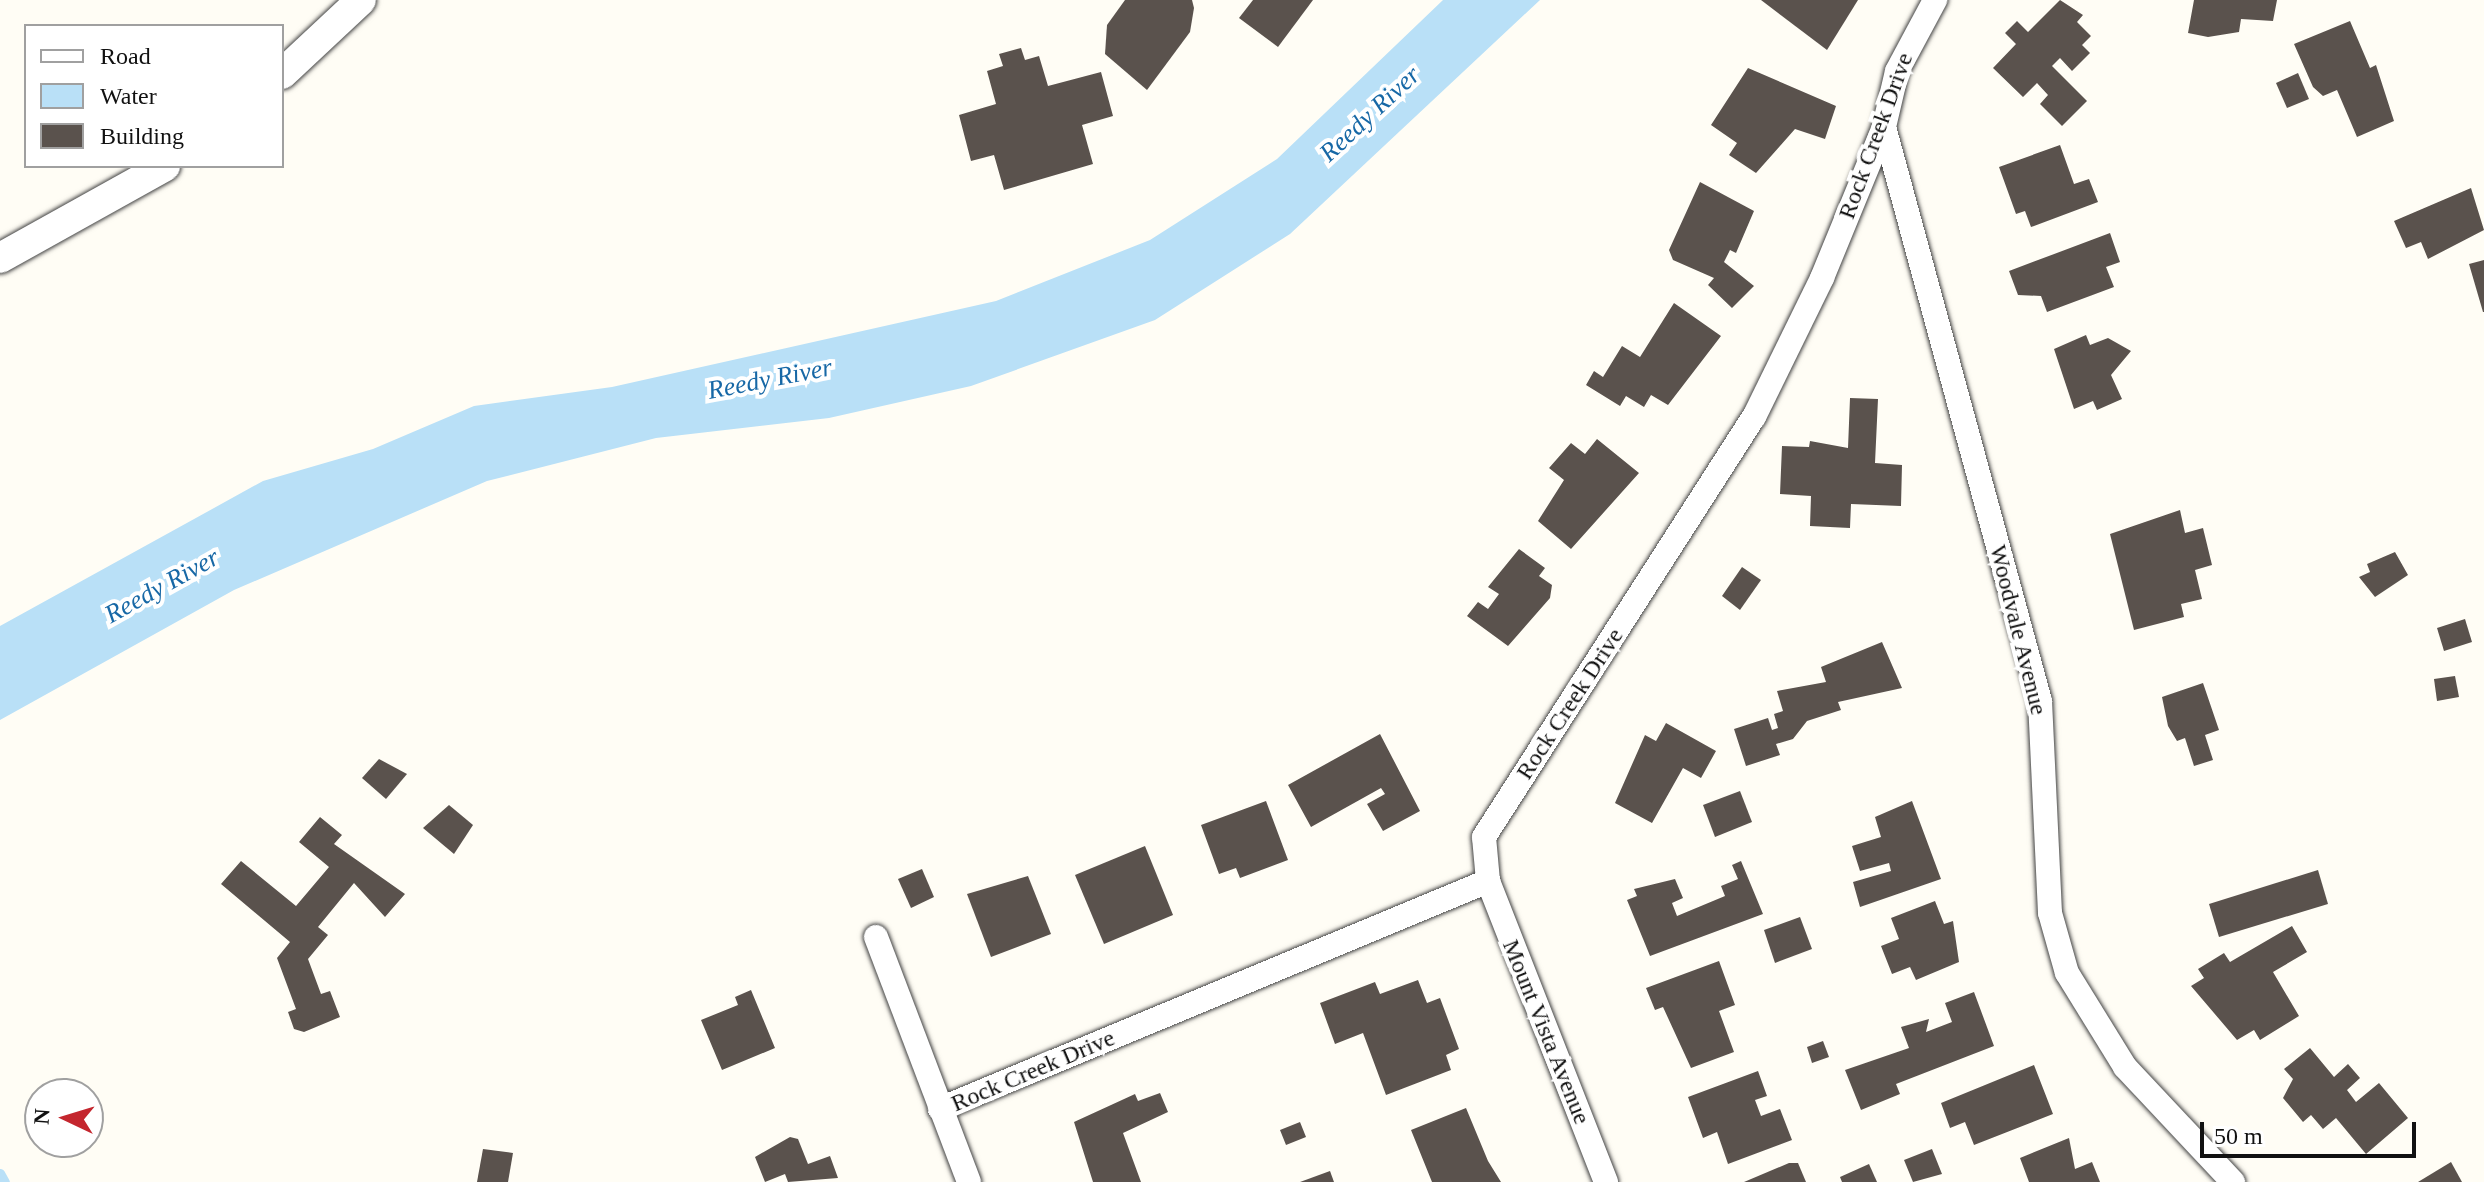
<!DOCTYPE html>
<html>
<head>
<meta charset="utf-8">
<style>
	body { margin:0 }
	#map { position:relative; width:2484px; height:1182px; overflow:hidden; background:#fffdf5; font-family:"Times New Roman",serif }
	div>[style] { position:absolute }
	.water>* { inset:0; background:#b9e0f7 }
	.stream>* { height:9px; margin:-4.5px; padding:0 4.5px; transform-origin:4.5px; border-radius:4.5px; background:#b9e0f7 }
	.building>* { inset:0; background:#5a524d }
	.roads { filter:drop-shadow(0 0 2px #444) drop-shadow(0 0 2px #444) }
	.minor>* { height:24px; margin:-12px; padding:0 12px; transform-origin:12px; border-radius:12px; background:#fff }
	.tertiary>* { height:30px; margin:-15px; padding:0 15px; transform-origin:15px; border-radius:15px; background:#fff }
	span { translate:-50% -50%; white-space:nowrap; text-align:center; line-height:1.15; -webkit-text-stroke:8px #fff; paint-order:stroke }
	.street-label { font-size:24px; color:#111 }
	.water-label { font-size:26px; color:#1768a6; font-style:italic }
	.legend { position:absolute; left:24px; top:24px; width:260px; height:144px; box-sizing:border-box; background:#fff; border:2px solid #a0a0a0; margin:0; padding:10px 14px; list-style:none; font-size:24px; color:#111 }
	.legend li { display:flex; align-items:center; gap:16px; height:40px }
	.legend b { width:40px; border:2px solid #a0a0a0 }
	.north { position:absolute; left:24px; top:1078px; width:80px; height:80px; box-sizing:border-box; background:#fff; border:2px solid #a0a0a0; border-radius:50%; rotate:274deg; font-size:22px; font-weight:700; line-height:32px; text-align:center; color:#111 }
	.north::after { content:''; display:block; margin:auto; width:28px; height:36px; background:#c4262e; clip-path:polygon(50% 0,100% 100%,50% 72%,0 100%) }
	.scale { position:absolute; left:2200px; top:1122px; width:216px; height:36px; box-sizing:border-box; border:4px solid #111; border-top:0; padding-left:10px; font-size:24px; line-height:28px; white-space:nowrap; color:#111; -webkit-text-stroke:6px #fff; paint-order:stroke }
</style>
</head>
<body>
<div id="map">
	<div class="water">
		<i style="clip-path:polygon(1443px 0,1540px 0,1290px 234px,1155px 320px,971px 386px,829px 418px,656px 438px,487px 481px,234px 590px,0 720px,0 626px,263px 481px,373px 449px,474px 406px,612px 387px,996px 301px,1150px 240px,1277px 159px)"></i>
	</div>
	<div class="stream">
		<i style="left:0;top:1173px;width:10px;rotate:61deg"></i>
	</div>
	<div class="building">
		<i style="clip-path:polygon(1125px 0,1192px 0,1194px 8px,1190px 32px,1147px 90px,1105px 54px,1107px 25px)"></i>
		<i style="clip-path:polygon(1253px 0,1313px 0,1278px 47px,1239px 18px)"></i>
		<i style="clip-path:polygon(1761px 0,1858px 0,1827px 50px)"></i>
		<i style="clip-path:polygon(2060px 0,2083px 15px,2077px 22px,2091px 36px,2082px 45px,2090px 53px,2072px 71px,2060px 58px,2052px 66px,2087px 101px,2062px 126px,2040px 104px,2048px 95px,2037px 83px,2023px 97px,1993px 68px,2016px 44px,2005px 33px,2017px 21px,2028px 32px)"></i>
		<i style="clip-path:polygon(2194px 0,2277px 0,2273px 21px,2241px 19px,2239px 32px,2208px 37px,2188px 33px)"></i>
		<i style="clip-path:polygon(2350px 21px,2370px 68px,2376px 65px,2394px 121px,2357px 137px,2337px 90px,2323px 96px,2313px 87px,2294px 44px)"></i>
		<i style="clip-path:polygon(1021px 48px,1025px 60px,1039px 56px,1048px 86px,1101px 72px,1113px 116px,1082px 125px,1093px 164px,1004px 190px,994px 155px,971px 161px,959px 115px,996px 104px,987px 71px,1003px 66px,999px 54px)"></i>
		<i style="clip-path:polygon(1748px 68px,1836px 106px,1825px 139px,1795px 129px,1756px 173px,1729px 155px,1737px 143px,1711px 125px)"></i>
		<i style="clip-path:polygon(2298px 73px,2309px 99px,2287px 108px,2276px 83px)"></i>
		<i style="clip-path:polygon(2060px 145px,2074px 184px,2089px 179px,2098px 202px,2031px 227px,2025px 211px,2016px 214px,1999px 167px)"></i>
		<i style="clip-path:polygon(1700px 182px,1754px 211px,1736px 253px,1730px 250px,1724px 262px,1754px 286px,1732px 308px,1708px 285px,1714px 278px,1673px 260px,1669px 250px)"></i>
		<i style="clip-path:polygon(2471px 188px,2484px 230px,2428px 259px,2421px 242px,2406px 248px,2394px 221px)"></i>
		<i style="clip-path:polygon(2110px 233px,2120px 262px,2106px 267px,2114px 287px,2047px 312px,2041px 296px,2018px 295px,2009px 271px)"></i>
		<i style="clip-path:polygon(2484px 260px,2484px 312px,2483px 312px,2469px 264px)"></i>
		<i style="clip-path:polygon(1674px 303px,1721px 336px,1668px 405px,1651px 395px,1644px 407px,1626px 396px,1620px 406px,1586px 385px,1594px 371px,1603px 377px,1622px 346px,1640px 357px)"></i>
		<i style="clip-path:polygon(2086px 335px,2090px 345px,2108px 338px,2131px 351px,2111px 375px,2122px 399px,2097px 410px,2093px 401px,2074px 409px,2054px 349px)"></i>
		<i style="clip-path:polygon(1850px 398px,1878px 399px,1875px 463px,1902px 465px,1901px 506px,1851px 504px,1850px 528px,1810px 526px,1811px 496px,1780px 494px,1782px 446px,1809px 447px,1810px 441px,1848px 448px)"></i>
		<i style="clip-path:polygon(1597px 439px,1639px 473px,1571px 549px,1538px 521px,1564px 480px,1549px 468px,1571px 443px,1585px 454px)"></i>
		<i style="clip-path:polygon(2180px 510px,2185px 533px,2203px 528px,2212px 565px,2195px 570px,2202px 599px,2181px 604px,2184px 617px,2134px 630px,2110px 534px)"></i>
		<i style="clip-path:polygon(1519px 549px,1545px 568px,1539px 576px,1552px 585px,1550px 598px,1508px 646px,1467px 616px,1478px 602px,1488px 609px,1499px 594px,1488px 587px)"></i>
		<i style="clip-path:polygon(2395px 552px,2408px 575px,2375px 597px,2359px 577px,2370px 572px,2367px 564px)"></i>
		<i style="clip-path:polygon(1742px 567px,1761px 580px,1740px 610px,1722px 596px)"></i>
		<i style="clip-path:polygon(2465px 619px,2472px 642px,2444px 651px,2437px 628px)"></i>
		<i style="clip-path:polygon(1882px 642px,1902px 688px,1838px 702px,1841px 710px,1807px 721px,1793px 739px,1776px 744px,1780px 755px,1746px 766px,1734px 729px,1768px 718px,1772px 730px,1778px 728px,1774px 714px,1783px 711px,1777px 691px,1826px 682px,1821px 667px)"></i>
		<i style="clip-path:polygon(2455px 676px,2459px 697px,2437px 701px,2434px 679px)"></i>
		<i style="clip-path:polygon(2203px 683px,2219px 730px,2205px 735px,2213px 760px,2194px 766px,2185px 738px,2177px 741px,2168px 726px,2162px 697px)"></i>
		<i style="clip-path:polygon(1666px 723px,1716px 751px,1701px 778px,1683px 768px,1652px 823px,1615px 803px,1645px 735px,1656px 741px)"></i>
		<i style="clip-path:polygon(1380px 734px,1420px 811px,1383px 831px,1367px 804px,1385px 794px,1381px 788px,1311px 827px,1288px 785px)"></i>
		<i style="clip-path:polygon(379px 759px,407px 774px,386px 799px,362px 778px)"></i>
		<i style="clip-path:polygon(1740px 791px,1752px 822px,1715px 837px,1703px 805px)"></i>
		<i style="clip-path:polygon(1266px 801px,1288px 860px,1240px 878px,1236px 868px,1219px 874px,1201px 825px)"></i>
		<i style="clip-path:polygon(1912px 801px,1941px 879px,1860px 907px,1853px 882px,1891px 871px,1889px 863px,1860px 871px,1852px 846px,1881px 837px,1875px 817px)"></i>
		<i style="clip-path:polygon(449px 805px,473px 825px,454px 854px,423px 828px)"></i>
		<i style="clip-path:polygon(320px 817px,342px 835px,334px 844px,405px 894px,385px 917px,354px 883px,318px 927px,328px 935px,308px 959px,321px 994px,330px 991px,340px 1017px,304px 1032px,294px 1029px,288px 1012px,296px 1009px,277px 958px,290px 942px,221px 884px,241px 861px,296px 906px,329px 867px,299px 842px)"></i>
		<i style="clip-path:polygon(1145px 846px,1173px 915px,1104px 944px,1075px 875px)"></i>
		<i style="clip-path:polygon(1741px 861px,1763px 914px,1650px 956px,1627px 900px,1637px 896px,1634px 889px,1675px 879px,1683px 898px,1672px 903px,1677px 916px,1725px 896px,1721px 886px,1738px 879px,1732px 865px)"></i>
		<i style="clip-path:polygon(922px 869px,934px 897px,911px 908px,898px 879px)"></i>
		<i style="clip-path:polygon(2318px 870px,2328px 904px,2219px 937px,2209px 904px)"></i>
		<i style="clip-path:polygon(1028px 876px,1051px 934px,991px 957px,967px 894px)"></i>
		<i style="clip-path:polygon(1935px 901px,1944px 924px,1953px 921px,1959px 962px,1916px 980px,1910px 967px,1892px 974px,1881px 946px,1899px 939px,1891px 918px)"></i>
		<i style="clip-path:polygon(1800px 917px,1812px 949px,1775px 963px,1764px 930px)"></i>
		<i style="clip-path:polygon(2292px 926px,2307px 952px,2273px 972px,2299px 1016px,2260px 1040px,2254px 1030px,2237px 1040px,2191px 986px,2204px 978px,2198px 969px,2224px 953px,2230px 962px)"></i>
		<i style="clip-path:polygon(1719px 961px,1735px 1005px,1719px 1011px,1734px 1052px,1691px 1068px,1663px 1007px,1655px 1010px,1646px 988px)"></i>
		<i style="clip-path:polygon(1418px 980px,1427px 1003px,1440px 998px,1459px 1049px,1446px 1055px,1451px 1070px,1386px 1095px,1363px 1033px,1335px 1044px,1320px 1003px,1375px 982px,1380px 994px)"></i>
		<i style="clip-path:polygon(751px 990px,775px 1048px,722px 1070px,701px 1020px,738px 1005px,735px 997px)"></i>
		<i style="clip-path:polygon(1974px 992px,1994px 1046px,1896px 1084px,1900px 1094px,1861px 1110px,1845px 1070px,1909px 1048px,1901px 1027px,1929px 1019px,1926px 1032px,1952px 1022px,1945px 1003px)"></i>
		<i style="clip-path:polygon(1823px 1041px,1829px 1057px,1812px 1063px,1807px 1047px)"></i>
		<i style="clip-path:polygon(2310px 1048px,2334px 1077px,2348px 1064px,2360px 1078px,2347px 1090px,2356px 1102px,2379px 1083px,2408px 1118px,2366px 1154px,2336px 1118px,2323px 1129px,2311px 1115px,2303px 1122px,2283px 1098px,2293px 1079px,2284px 1069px)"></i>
		<i style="clip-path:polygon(2034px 1065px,2053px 1114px,1974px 1145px,1965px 1122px,1950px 1128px,1941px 1103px)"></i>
		<i style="clip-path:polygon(1758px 1071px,1767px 1096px,1755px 1100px,1761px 1116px,1780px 1109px,1792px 1140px,1728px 1164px,1717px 1132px,1703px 1138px,1688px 1097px)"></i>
		<i style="clip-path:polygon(1160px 1093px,1168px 1112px,1123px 1133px,1141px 1182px,1093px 1182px,1074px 1122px,1135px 1094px,1138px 1101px)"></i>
		<i style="clip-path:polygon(1466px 1108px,1488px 1161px,1501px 1182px,1432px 1182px,1411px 1130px)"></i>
		<i style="clip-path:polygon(1300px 1122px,1306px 1137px,1286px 1145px,1280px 1130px)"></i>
		<i style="clip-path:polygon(790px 1137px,798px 1139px,808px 1164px,830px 1156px,838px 1178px,788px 1182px,785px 1174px,765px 1182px,755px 1157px)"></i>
		<i style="clip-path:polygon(2069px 1138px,2075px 1169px,2092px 1162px,2100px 1182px,2029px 1182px,2020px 1158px)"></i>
		<i style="clip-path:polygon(483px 1149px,513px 1153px,508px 1182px,477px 1182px)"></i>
		<i style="clip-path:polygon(1932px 1149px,1942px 1174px,1913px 1182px,1904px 1160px)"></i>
		<i style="clip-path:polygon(2451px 1162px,2462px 1182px,2418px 1182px)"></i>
		<i style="clip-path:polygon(1789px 1163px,1798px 1163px,1806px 1182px,1744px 1182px)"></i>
		<i style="clip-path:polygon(1869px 1164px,1877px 1182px,1842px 1182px,1840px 1177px)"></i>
		<i style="clip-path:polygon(1330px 1171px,1334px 1182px,1300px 1182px)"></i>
	</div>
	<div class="roads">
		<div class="minor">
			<i style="left:1884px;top:127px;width:595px;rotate:74.8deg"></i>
			<i style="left:2040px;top:701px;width:212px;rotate:87.3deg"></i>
			<i style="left:2050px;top:913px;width:62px;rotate:74.2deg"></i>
			<i style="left:2067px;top:973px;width:110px;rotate:58.3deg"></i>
			<i style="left:2125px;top:1067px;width:158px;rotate:46.8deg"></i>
			<i style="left:876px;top:937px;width:262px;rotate:69.2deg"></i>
			<i style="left:940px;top:1109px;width:594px;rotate:-22.59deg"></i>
			<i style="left:1606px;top:1182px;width:323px;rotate:-111.4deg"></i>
			<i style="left:1488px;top:881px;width:44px;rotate:-95.2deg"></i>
			<i style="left:1484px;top:837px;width:499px;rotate:-57.3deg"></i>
			<i style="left:1754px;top:417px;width:155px;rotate:-63.9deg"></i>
			<i style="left:1822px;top:278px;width:163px;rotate:-67.7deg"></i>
			<i style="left:1884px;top:127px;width:57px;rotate:-76.9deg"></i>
			<i style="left:1897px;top:71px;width:81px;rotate:-61.8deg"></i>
		</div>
		<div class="tertiary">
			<i style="left:282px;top:74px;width:108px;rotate:-43.1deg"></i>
			<i style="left:0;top:258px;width:189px;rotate:-29.1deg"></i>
		</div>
	</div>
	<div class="street-label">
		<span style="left:1876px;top:136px;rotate:-70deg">Rock Creek Drive</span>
		<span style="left:2018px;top:630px;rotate:76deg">Woodvale Avenue</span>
		<span style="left:1570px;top:704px;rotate:-57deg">Rock Creek Drive</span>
		<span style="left:1546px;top:1032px;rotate:68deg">Mount Vista Avenue</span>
		<span style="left:1033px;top:1071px;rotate:-23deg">Rock Creek Drive</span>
	</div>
	<div class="water-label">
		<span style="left:1370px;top:114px;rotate:-43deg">Reedy River</span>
		<span style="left:770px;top:379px;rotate:-11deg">Reedy River</span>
		<span style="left:162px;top:586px;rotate:-29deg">Reedy River</span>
	</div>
	<ul class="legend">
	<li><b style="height:10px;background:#fff"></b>Road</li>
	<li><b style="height:22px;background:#b9e0f7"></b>Water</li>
	<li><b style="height:22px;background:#5a524d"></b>Building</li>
	</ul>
	<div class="north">N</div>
	<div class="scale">50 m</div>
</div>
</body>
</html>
